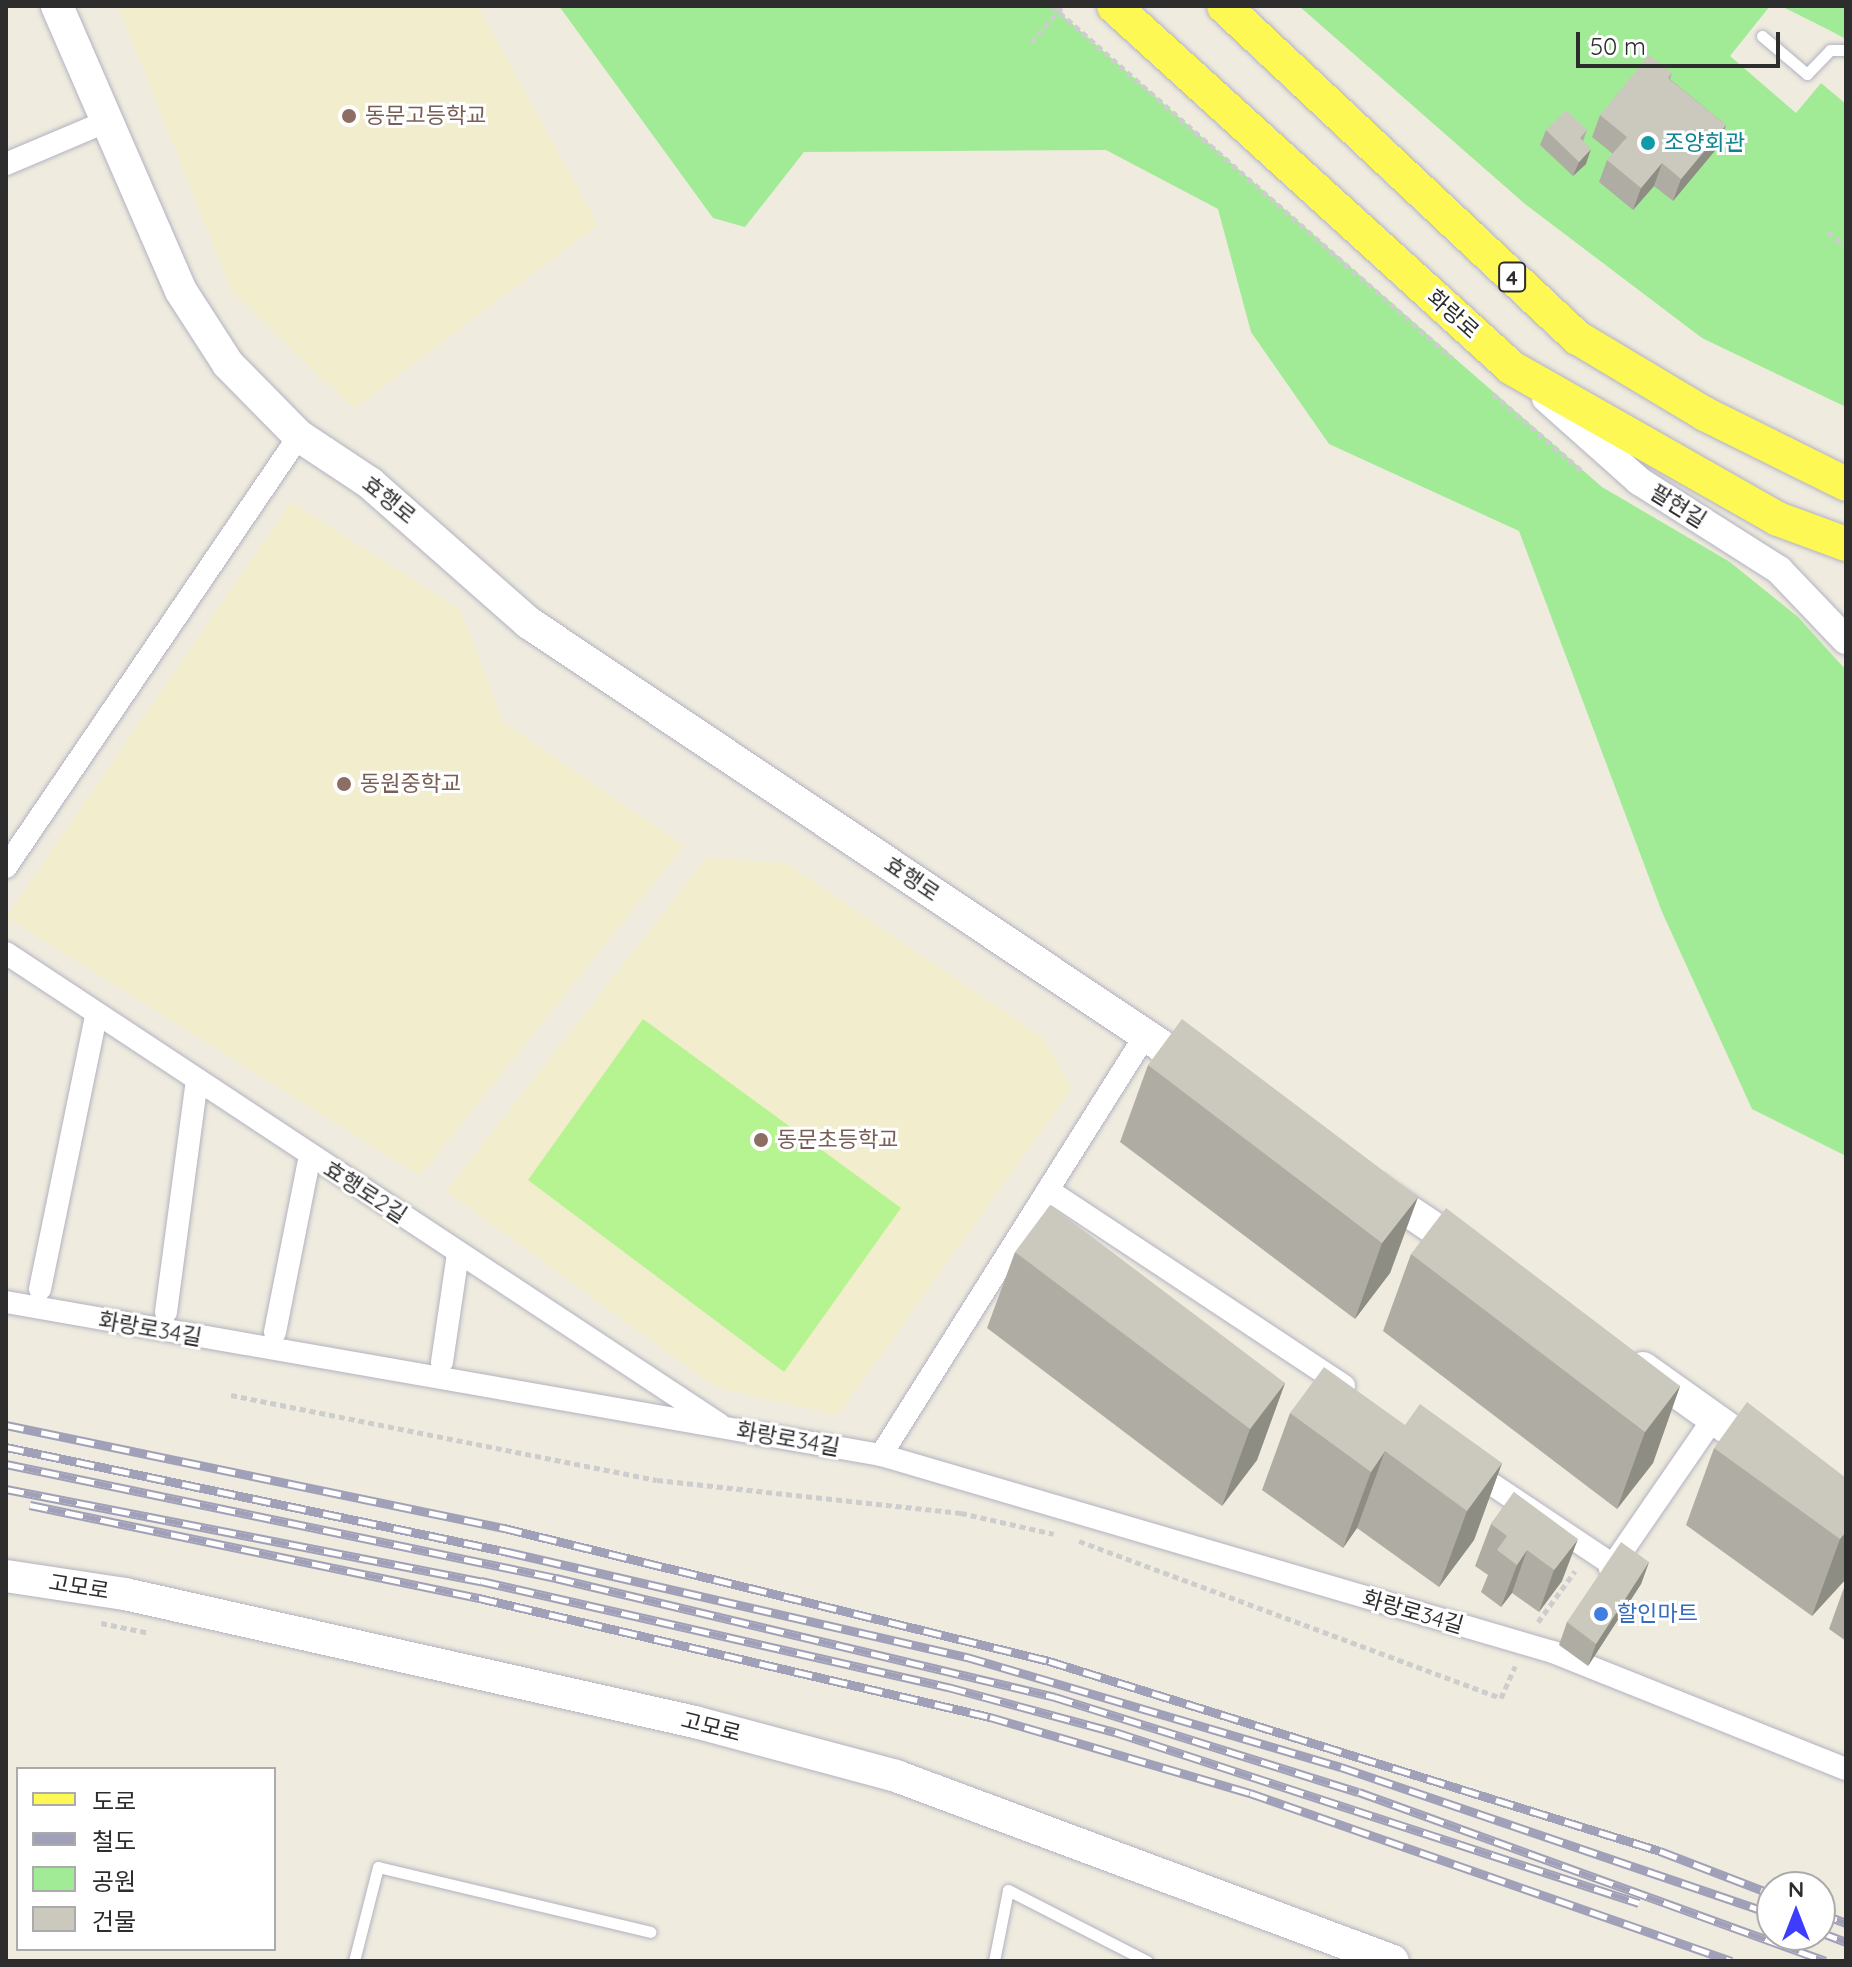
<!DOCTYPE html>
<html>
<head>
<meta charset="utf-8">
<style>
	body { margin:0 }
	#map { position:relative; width:1852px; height:1967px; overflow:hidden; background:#efebde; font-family:Quicksand,"Noto Sans KR",sans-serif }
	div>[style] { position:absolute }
	.education>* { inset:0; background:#f2edcd }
	.green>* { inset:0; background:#a2eb96 }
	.pitch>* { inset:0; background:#b6f391 }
	.path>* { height:5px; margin-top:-2.5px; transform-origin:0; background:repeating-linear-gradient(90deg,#cdcdcd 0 6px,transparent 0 10px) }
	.roads { filter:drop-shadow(0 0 2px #b2b2c1) drop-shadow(0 0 2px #b2b2c1) }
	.service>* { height:11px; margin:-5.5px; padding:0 5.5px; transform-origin:5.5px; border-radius:5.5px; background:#fff }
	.minor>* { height:22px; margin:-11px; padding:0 11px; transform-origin:11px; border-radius:11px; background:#fff }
	.tertiary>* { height:28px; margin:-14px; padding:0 14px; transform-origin:14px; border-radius:14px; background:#fff }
	.secondary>* { height:32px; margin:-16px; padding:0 16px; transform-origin:16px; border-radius:16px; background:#fff }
	.primary>* { height:34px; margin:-17px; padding:0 17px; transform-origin:17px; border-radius:17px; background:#fef855 }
	.rail>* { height:9px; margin-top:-4.5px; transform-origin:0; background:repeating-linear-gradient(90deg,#fff 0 18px,#a1a0b9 0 36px); box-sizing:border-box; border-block:2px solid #a1a0b9 }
	.path-bridge>* { height:5px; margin-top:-2.5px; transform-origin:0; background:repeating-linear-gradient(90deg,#cdcdcd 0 6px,transparent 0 10px) }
	.wall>* { inset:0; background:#afada3 }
	.shaded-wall>* { inset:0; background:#8e8d84 }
	.building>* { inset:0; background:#cbc9bd }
	.dots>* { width:22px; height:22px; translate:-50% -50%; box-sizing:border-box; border:4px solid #fff; border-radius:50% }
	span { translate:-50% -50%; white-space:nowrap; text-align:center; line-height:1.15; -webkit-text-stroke:6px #fff; paint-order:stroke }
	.shield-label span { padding:2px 6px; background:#fff; border:2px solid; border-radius:6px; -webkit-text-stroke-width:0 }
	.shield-label { font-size:20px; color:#2d2d2d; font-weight:700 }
	.education-label { font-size:22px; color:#785e54 }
	.left { translate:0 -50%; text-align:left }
	.culture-label { font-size:22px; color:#0d838f }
	.street-label { font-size:22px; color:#2d2d2d }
	.shop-label { font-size:22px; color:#366cbe }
	.frame { position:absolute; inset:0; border:8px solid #2d2d2d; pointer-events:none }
	.legend { position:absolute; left:16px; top:1767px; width:260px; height:184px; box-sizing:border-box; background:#fff; border:2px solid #ababab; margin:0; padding:10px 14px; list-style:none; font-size:24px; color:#2d2d2d }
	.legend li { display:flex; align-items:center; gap:16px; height:40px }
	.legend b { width:40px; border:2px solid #ababab }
	.north { position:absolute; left:1756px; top:1871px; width:80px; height:80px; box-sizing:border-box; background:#fff; border:2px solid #ababab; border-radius:50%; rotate:0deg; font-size:22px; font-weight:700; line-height:32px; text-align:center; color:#2d2d2d }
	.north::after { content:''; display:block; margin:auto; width:28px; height:36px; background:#3e3cff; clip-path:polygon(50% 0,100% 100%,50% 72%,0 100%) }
	.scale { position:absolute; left:1576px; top:32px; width:204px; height:36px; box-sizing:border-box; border:4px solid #2d2d2d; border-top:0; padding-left:10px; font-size:24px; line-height:28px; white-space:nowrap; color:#2d2d2d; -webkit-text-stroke:6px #fff; paint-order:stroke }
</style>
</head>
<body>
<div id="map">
	<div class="education">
		<i style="clip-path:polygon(118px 6px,478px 6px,598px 225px,354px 409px,232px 292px)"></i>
		<i style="clip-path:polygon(291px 502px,461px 610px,503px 722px,684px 846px,420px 1176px,6px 917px)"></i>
		<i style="clip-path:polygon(706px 858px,786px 863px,1043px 1038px,1072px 1088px,838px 1415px,715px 1387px,446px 1191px)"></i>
	</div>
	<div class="green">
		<i style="clip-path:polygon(559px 6px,1052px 6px,1602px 487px,1730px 562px,1798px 617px,1846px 670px,1846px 1156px,1752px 1109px,1662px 912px,1519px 531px,1329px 444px,1251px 332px,1218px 209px,1106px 150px,804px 152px,745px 227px,713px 218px)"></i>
		<i style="clip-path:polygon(1299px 6px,1770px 6px,1730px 56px,1796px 113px,1821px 83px,1846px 104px,1846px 407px,1702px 338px,1525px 204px)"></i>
		<i style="clip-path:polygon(1781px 6px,1846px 6px,1846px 39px,1829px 30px)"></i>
	</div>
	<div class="pitch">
		<i style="clip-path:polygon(643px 1019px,901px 1208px,784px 1372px,528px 1180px)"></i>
	</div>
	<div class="path">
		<i style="left:1052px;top:6px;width:533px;rotate:41.35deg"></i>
		<i style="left:1828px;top:232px;width:23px;rotate:38deg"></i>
		<i style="left:1493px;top:394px;width:118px;rotate:40.9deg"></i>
		<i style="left:231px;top:1395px;width:434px;rotate:11.3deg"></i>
		<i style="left:657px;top:1480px;width:306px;rotate:6.2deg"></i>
		<i style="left:961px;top:1513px;width:95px;rotate:12.7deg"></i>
		<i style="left:1079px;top:1541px;width:450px;rotate:20.4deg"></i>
		<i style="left:1501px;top:1698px;width:35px;rotate:-66deg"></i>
		<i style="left:1538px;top:1622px;width:63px;rotate:-54deg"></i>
		<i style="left:101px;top:1623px;width:50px;rotate:11.5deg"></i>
	</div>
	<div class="roads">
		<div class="service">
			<i style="left:1762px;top:36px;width:59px;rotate:40.2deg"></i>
			<i style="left:1807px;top:74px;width:33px;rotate:-46deg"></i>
			<i style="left:1830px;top:50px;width:16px"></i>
			<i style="left:354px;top:1961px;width:97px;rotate:-75.7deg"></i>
			<i style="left:378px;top:1867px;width:280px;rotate:13.4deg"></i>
			<i style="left:994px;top:1961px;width:72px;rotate:-78.8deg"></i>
			<i style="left:1008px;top:1890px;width:156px;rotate:27.1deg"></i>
		</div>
		<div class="minor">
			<i style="left:6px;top:164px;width:108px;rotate:-23deg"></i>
			<i style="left:6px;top:867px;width:521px;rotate:-55.79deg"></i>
			<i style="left:6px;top:953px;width:855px;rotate:33.45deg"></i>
			<i style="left:1048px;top:1190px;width:355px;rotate:33.5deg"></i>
			<i style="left:40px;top:1289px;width:280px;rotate:-78.4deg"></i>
			<i style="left:6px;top:1302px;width:888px;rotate:9.92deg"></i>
			<i style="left:881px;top:1455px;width:700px;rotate:16.34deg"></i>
			<i style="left:1553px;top:1652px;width:315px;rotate:21.8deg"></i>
			<i style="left:166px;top:1312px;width:233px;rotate:-82.4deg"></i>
			<i style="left:275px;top:1332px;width:180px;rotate:-78.8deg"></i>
			<i style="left:442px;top:1362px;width:110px;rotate:-81.6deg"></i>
			<i style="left:881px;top:1455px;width:496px;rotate:-57.8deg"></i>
			<i style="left:1469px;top:1469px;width:173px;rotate:33.7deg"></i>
			<i style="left:1610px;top:1569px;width:186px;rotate:-55.5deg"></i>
		</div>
		<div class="tertiary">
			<i style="left:1546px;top:398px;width:125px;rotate:41.7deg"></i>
			<i style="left:1639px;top:481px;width:166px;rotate:32.4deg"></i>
			<i style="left:1779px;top:570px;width:97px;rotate:46.3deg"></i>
		</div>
		<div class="secondary">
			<i style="left:57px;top:6px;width:311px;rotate:66.5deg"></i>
			<i style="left:181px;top:291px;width:87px;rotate:57.2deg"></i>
			<i style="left:228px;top:364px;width:101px;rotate:45.4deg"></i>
			<i style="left:299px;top:436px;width:85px;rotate:33.5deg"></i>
			<i style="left:370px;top:483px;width:212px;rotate:41.4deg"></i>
			<i style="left:529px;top:623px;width:806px;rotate:33.77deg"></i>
			<i style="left:1377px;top:1190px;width:110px;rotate:33.8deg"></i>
			<i style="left:1643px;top:1368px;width:145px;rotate:35.4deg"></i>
			<i style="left:6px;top:1576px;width:120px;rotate:8.6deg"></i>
			<i style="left:125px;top:1594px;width:584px;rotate:12.66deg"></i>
			<i style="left:695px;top:1722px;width:208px;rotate:15deg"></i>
			<i style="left:896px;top:1776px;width:530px;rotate:20.42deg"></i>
		</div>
		<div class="primary">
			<i style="left:1114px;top:6px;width:538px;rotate:42.29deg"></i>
			<i style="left:1512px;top:368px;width:306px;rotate:29.6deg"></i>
			<i style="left:1778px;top:519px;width:72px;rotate:20.2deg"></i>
			<i style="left:1224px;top:6px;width:485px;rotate:43.2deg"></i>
			<i style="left:1578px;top:338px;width:148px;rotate:30.9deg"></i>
			<i style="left:1705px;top:414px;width:157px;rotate:26.4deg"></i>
		</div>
	</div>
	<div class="rail">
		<i style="left:6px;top:1425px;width:509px;rotate:11.69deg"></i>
		<i style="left:504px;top:1528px;width:561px;rotate:13.71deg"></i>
		<i style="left:1049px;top:1661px;width:640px;rotate:17.27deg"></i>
		<i style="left:1660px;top:1851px;width:120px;rotate:21deg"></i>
		<i style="left:6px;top:1447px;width:513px;rotate:11.81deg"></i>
		<i style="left:508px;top:1552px;width:471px;rotate:12.9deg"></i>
		<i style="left:967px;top:1657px;width:390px;rotate:16.4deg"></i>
		<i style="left:1341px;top:1767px;width:455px;rotate:18.8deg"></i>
		<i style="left:6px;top:1464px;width:562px;rotate:11.71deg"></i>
		<i style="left:556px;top:1578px;width:513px;rotate:13.41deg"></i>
		<i style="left:1055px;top:1697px;width:318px;rotate:17.4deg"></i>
		<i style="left:1359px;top:1792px;width:496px;rotate:19.9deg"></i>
		<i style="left:6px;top:1489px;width:484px;rotate:11deg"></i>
		<i style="left:481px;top:1581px;width:479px;rotate:12.8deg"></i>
		<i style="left:948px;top:1687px;width:173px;rotate:15.1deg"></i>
		<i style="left:1115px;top:1732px;width:551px;rotate:18.07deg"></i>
		<i style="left:30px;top:1505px;width:459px;rotate:11.7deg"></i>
		<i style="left:479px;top:1598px;width:525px;rotate:13.11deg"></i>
		<i style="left:990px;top:1717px;width:271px;rotate:16.3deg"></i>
		<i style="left:1250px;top:1793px;width:510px;rotate:19.22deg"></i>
		<i style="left:1820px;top:1913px;width:28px;rotate:21deg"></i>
		<i style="left:1820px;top:1932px;width:28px;rotate:21deg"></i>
	</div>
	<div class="path-bridge">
		<i style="left:1031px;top:42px;width:48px;rotate:-48.4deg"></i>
	</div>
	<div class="wall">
		<i style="clip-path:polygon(1672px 73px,1670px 79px,1726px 125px,1718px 147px,1673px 201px,1654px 186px,1633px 210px,1599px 182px,1607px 160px,1613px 154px,1592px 137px,1600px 115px)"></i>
		<i style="clip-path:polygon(1546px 130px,1587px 130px,1583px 141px,1586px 164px,1573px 176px,1540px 145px)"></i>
		<i style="clip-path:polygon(1148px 1065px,1418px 1197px,1390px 1273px,1355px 1319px,1120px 1142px)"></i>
		<i style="clip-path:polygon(1015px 1252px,1285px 1383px,1257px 1460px,1222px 1506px,987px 1328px)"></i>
		<i style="clip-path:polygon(1411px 1254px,1680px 1386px,1653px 1463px,1617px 1509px,1383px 1331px)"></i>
		<i style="clip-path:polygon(1290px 1413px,1405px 1425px,1502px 1463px,1474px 1540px,1439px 1587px,1357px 1528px,1343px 1548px,1262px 1490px)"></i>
		<i style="clip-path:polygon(1714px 1448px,1846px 1478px,1846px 1579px,1812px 1616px,1686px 1525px)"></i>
		<i style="clip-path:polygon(1514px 1492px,1562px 1581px,1539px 1612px,1512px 1593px,1501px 1607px,1481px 1592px,1488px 1575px,1475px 1566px,1491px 1524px)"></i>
		<i style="clip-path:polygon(1649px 1562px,1641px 1584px,1588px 1666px,1559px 1645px,1567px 1622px)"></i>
		<i style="clip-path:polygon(1846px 1582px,1846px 1641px,1829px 1629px)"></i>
	</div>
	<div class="shaded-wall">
		<i style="clip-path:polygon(1726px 125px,1718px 147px,1673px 201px,1681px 179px)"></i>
		<i style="clip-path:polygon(1591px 149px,1586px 164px,1573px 176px,1579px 162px)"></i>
		<i style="clip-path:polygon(1662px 163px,1654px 186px,1633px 210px,1641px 188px)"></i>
		<i style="clip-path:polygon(1418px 1197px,1390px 1273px,1355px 1319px,1382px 1243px)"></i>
		<i style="clip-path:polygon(1285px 1383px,1257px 1460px,1222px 1506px,1250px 1429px)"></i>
		<i style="clip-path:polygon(1680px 1386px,1653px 1463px,1617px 1509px,1645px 1432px)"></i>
		<i style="clip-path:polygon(1385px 1451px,1357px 1528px,1343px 1548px,1371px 1472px)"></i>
		<i style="clip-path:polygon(1502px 1463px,1474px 1540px,1439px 1587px,1467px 1511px)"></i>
		<i style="clip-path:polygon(1846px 1532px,1846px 1579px,1812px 1616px,1840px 1539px)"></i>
		<i style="clip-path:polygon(1578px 1539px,1562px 1581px,1539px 1612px,1554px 1570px)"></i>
		<i style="clip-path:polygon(1527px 1550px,1512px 1593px,1501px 1607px,1517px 1565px)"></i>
		<i style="clip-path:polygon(1649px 1562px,1641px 1584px,1588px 1666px,1596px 1644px)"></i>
	</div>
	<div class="building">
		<i style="clip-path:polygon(1649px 55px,1672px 73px,1668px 78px,1726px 125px,1681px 179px,1662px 163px,1641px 188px,1607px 160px,1627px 137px,1600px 115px)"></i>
		<i style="clip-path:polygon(1566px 110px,1587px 130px,1580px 138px,1591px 149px,1579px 162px,1546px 130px)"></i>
		<i style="clip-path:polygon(1182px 1019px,1418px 1197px,1382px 1243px,1148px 1065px)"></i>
		<i style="clip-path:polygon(1050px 1205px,1285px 1383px,1250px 1429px,1015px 1252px)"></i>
		<i style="clip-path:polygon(1446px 1208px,1680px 1386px,1645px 1432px,1411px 1254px)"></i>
		<i style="clip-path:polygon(1324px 1367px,1405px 1425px,1420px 1404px,1502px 1463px,1467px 1511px,1385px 1451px,1371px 1472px,1290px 1413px)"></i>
		<i style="clip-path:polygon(1747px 1402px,1846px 1478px,1846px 1532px,1840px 1539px,1714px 1448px)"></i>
		<i style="clip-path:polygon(1514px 1492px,1578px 1539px,1554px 1570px,1527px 1550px,1517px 1565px,1497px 1550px,1507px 1536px,1491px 1524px)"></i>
		<i style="clip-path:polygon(1621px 1542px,1649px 1562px,1596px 1644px,1567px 1622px)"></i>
	</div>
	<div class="dots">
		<i style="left:349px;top:116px;background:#8d6e63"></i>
		<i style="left:1648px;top:143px;background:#0f9aa8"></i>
		<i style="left:344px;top:784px;background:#8d6e63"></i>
		<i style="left:761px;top:1140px;background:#8d6e63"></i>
		<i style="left:1601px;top:1614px;background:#3f7fe0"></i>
	</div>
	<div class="shield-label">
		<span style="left:1512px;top:277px">4</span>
	</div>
	<div class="education-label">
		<span class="left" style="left:365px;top:116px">동문고등학교</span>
		<span class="left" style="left:360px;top:784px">동원중학교</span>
		<span class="left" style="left:777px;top:1140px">동문초등학교</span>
	</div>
	<div class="culture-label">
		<span class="left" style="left:1664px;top:143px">조양회관</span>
	</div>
	<div class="street-label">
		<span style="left:1453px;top:314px;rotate:42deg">화랑로</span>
		<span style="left:389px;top:500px;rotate:39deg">효행로</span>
		<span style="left:1678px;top:506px;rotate:32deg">팔현길</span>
		<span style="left:912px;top:879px;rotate:34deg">효행로</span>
		<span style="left:365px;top:1192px;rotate:33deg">효행로2길</span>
		<span style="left:150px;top:1329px;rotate:10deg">화랑로34길</span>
		<span style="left:788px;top:1439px;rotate:10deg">화랑로34길</span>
		<span style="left:79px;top:1587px;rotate:9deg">고모로</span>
		<span style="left:1413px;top:1612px;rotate:16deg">화랑로34길</span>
		<span style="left:711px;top:1727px;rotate:14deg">고모로</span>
	</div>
	<div class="shop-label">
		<span class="left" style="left:1617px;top:1614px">할인마트</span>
	</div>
	<div class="frame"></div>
	<ul class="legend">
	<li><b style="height:10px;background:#fef855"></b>도로</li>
	<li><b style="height:10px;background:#a1a0b9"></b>철도</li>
	<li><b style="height:22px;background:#a2eb96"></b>공원</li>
	<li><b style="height:22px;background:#cbc9bd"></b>건물</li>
	</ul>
	<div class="north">N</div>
	<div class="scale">50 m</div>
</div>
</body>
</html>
